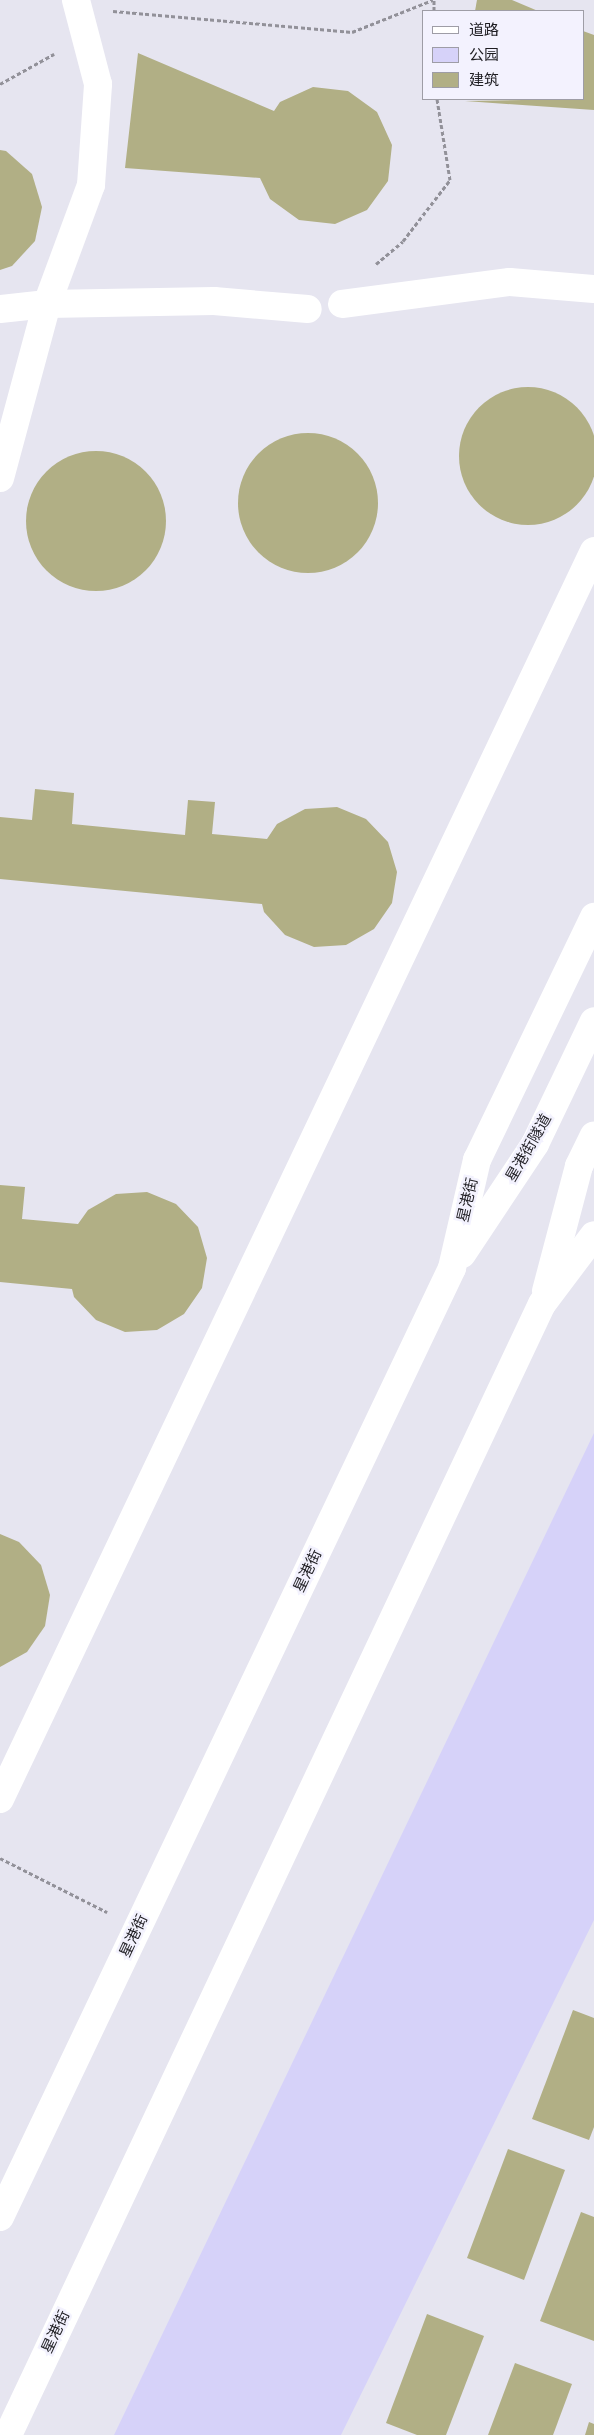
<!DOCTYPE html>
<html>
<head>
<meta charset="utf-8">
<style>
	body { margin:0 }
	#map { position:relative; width:594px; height:2435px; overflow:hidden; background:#e6e5f0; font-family:"Source Sans 3","Noto Sans SC",sans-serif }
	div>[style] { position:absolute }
	.green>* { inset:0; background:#d6d2f9 }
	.building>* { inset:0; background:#b1af85 }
	.round { border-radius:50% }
	.path>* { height:3px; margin-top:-1.5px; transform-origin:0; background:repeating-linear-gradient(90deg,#929199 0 4px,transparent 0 6.5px) }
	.pedestrian>* { height:28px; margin:-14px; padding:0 14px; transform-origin:14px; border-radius:14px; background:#fff }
	.minor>* { height:28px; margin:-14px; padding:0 14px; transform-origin:14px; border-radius:14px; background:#fff }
	.primary>* { height:28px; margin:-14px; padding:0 14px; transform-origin:14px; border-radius:14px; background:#fff }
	span { translate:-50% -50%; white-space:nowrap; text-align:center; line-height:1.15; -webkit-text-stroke:5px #f3f2fe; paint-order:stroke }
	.street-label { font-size:15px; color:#1e1d22 }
	.legend { position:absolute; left:422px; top:10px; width:162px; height:90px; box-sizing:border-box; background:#f3f2fe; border:1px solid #9e9da6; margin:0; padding:6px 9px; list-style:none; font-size:15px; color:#1e1d22 }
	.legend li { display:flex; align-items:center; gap:10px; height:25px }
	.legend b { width:25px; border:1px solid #9e9da6 }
</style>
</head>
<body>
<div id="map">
	<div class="green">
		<i style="clip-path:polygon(594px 1433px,594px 1920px,341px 2435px,114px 2435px)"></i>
	</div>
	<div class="building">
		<i style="clip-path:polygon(477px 0,512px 0,538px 11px,475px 11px)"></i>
		<i style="clip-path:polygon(583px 31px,594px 35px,594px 110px,465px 101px,583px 99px)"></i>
		<i style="clip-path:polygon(138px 53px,274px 111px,280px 102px,313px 87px,348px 91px,377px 112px,392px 145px,388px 181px,367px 210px,335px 224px,299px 220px,270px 199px,260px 178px,125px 168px)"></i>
		<i style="clip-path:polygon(0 150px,6px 151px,32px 174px,42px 207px,35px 241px,12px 266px,0 270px)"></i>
		<i class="round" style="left:459px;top:387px;width:138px;height:138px"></i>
		<i class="round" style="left:238px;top:433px;width:140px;height:140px"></i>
		<i class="round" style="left:26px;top:451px;width:140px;height:140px"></i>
		<i style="clip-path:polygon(35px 789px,74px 793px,72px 824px,185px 835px,188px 800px,215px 802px,212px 834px,267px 839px,277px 824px,305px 809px,337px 807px,366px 819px,388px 842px,397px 872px,392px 903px,374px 929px,346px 945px,314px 947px,285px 935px,264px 912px,262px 904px,0 879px,0 817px,32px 820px)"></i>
		<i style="clip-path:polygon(0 1185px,25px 1187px,22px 1219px,78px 1224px,88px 1210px,116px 1194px,147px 1192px,176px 1204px,198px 1227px,207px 1258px,202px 1288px,184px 1314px,157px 1330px,125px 1332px,96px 1320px,74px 1297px,72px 1289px,0 1282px)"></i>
		<i style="clip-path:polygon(0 1534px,19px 1542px,41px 1565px,50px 1595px,45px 1626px,27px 1652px,0 1667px)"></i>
		<i style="clip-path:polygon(573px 2010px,594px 2018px,594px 2127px,589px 2140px,532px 2119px)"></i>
		<i style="clip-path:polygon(508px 2149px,565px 2170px,524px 2280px,467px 2258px)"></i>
		<i style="clip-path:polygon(581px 2212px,594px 2217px,594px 2341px,540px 2321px)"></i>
		<i style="clip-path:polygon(427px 2314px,484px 2336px,446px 2435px,417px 2435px,386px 2423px)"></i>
		<i style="clip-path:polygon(515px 2363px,572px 2384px,553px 2435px,488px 2435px)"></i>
		<i style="clip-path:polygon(589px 2422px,594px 2424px,594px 2435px,585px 2435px)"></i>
	</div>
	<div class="path">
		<i style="left:113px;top:11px;width:240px;rotate:5deg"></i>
		<i style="left:352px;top:32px;width:87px;rotate:-21.6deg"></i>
		<i style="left:434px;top:11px;width:11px;rotate:-90deg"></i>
		<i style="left:0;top:84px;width:62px;rotate:-29.1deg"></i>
		<i style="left:376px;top:264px;width:35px;rotate:-40deg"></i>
		<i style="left:403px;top:241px;width:77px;rotate:-52.4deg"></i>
		<i style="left:450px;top:180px;width:82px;rotate:-99.1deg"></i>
		<i style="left:0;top:1858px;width:120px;rotate:26.8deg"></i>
	</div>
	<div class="pedestrian">
		<i style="left:342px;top:304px;width:169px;rotate:-7.5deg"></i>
		<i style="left:510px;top:282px;width:84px;rotate:4.8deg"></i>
		<i style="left:0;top:309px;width:47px;rotate:-6.1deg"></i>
		<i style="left:47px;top:304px;width:167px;rotate:-1deg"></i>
		<i style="left:214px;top:301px;width:94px;rotate:4.9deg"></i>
		<i style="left:0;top:478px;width:180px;rotate:-74.9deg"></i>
		<i style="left:47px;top:304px;width:127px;rotate:-69.7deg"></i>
		<i style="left:91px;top:185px;width:101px;rotate:-86deg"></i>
		<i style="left:98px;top:84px;width:87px;rotate:-104.7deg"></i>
	</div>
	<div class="minor">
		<i style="left:0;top:1799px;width:1382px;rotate:-64.55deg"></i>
	</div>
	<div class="primary">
		<i style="left:462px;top:1254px;width:132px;rotate:-56.4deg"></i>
		<i style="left:535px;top:1144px;width:136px;rotate:-64.4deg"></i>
		<i style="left:546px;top:1291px;width:129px;rotate:-75.2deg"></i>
		<i style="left:579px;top:1166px;width:34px;rotate:-64deg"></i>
		<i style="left:0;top:2217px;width:1051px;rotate:-64.53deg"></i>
		<i style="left:452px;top:1268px;width:111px;rotate:-77deg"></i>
		<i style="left:477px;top:1160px;width:270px;rotate:-64.3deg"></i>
		<i style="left:8px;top:2435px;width:1251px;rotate:-64.73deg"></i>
		<i style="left:542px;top:1304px;width:86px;rotate:-53deg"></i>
	</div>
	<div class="street-label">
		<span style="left:529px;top:1148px;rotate:-60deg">星港街隧道</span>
		<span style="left:468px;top:1200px;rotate:-77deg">星港街</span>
		<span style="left:308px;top:1571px;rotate:-65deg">星港街</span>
		<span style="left:134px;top:1936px;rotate:-65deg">星港街</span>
		<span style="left:56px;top:2332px;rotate:-65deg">星港街</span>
	</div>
	<ul class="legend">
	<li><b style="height:6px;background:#fff"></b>道路</li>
	<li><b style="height:14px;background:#d6d2f9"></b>公园</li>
	<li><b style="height:14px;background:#b1af85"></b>建筑</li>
	</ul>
</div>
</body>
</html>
